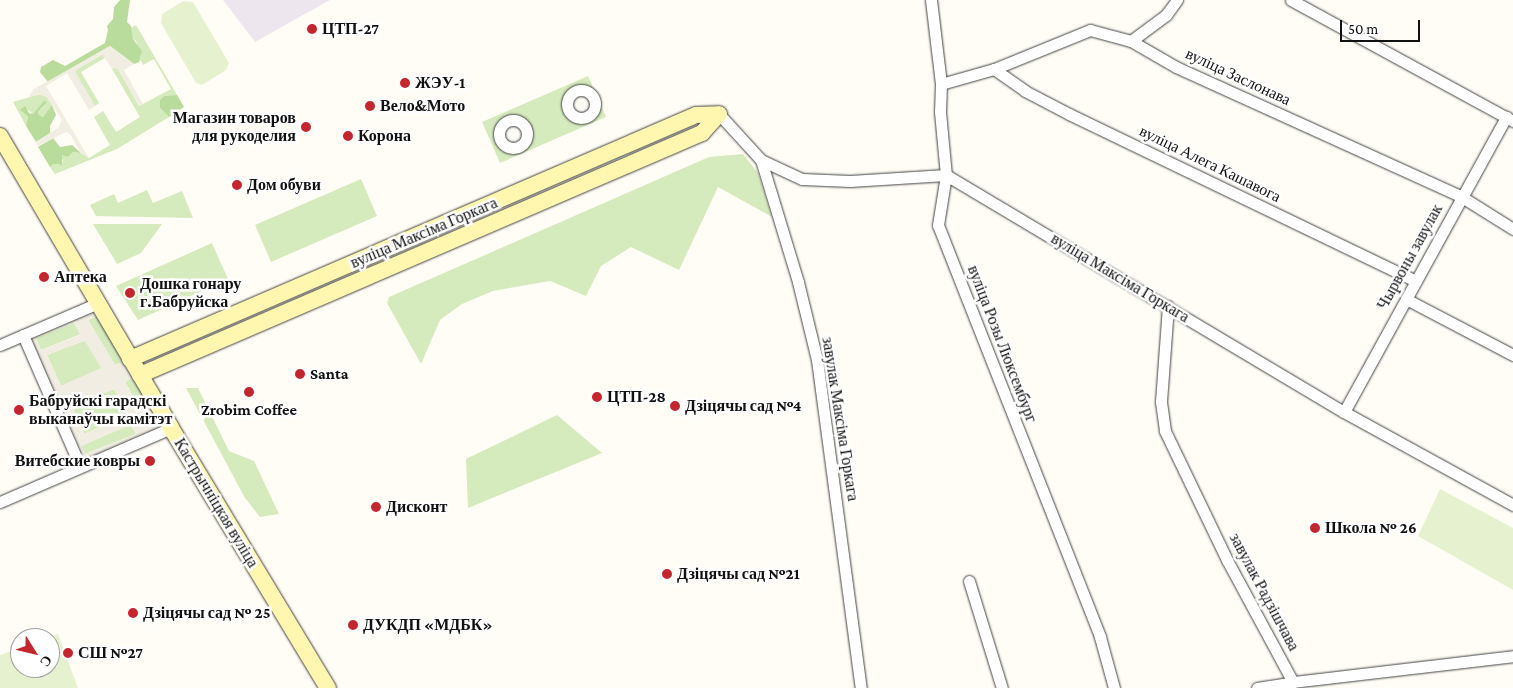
<!DOCTYPE html>
<html>
<head>
<meta charset="utf-8">
<style>
	body { margin:0 }
	#map { position:relative; width:1513px; height:688px; overflow:hidden; background:#fffdf5; font-family:"Crimson Pro",serif }
	div>[style] { position:absolute }
	.industrial>* { inset:0; background:#eee6ef }
	.green>* { inset:0; background:#d5ebbd }
	.forest>* { inset:0; background:#b9dc9c }
	.pitch>* { inset:0; background:#e6f2cf }
	.plaza>* { inset:0; background:#f1ede2 }
	.roads { filter:drop-shadow(0 0 1px #444) drop-shadow(0 0 1px #444) }
	.street>* { height:11px; margin:-5.5px; padding:0 5.5px; transform-origin:5.5px; border-radius:5.5px; background:#fff }
	.street>.ring { margin:-5.5px; padding:0; box-sizing:content-box; background:none; border:11px solid #fff; border-radius:50% }
	.secondary>* { height:16px; margin:-8px; padding:0 8px; transform-origin:8px; border-radius:8px; background:#fff6b0 }
	.dots>* { width:14px; height:14px; translate:-50% -50%; box-sizing:border-box; border:2px solid #fff; border-radius:50% }
	span { translate:-50% -50%; white-space:nowrap; text-align:center; line-height:1.15; -webkit-text-stroke:5px #fff; paint-order:stroke }
	.poi-label { font-size:16px; color:#111; font-weight:700 }
	.left { translate:0 -50%; text-align:left }
	.right { translate:-100% -50%; text-align:right }
	.street-label { font-size:16px; color:#111 }
	.north { position:absolute; left:10px; top:628px; width:50px; height:50px; box-sizing:border-box; background:#fff; border:1px solid #a0a0a0; border-radius:50%; rotate:126deg; font-size:14px; font-weight:700; line-height:20px; text-align:center; color:#111 }
	.north::after { content:''; display:block; margin:auto; width:18px; height:22px; background:#c4262e; clip-path:polygon(50% 0,100% 100%,50% 72%,0 100%) }
	.scale { position:absolute; left:1340px; top:20px; width:80px; height:22px; box-sizing:border-box; border:2px solid #111; border-top:0; padding-left:6px; font-size:15px; line-height:18px; white-space:nowrap; color:#111; -webkit-text-stroke:4px #fff; paint-order:stroke }
</style>
</head>
<body>
<div id="map">
	<div class="industrial">
		<i style="clip-path:polygon(223px 0,330px 0,255px 42px)"></i>
	</div>
	<div class="green">
		<i style="clip-path:polygon(136px 25px,177px 95px,164px 96px,160px 100px,160px 108px,169px 117px,117px 149px,55px 174px,50px 167px,54px 164px,59px 165px,63px 161px,61px 156px,62px 154px,68px 157px,73px 152px,81px 153px,89px 158px,110px 145px,94px 117px,103px 111px,116px 132px,140px 117px,111px 67px,118px 69px,139px 106px,171px 89px,154px 59px,143px 65px,141px 60px,139px 62px,141px 55px,136px 41px,133px 39px,131px 28px)"></i>
		<i style="clip-path:polygon(103px 54px,105px 58px,81px 72px,99px 103px,95px 106px,74px 71px)"></i>
		<i style="clip-path:polygon(evenodd,588px 76px,606px 117px,500px 163px,482px 122px,588px 76px,582px 90px,592px 94px,595px 105px,590px 114px,580px 118px,571px 114px,568px 104px,572px 94px,582px 90px,588px 76px,514px 120px,523px 124px,527px 134px,523px 144px,513px 148px,503px 144px,500px 134px,504px 125px,514px 120px)"></i>
		<i style="clip-path:polygon(40px 94px,47px 97px,52px 105px,43px 117px,39px 115px,38px 112px,46px 104px,33px 114px,28px 110px,22px 112px,28px 117px,26px 126px,13px 102px)"></i>
		<i style="clip-path:polygon(743px 154px,758px 173px,772px 217px,718px 187px,679px 270px,631px 247px,601px 266px,586px 296px,550px 281px,493px 291px,462px 304px,440px 320px,421px 364px,387px 303px,389px 297px,709px 157px)"></i>
		<i style="clip-path:polygon(361px 179px,377px 216px,271px 262px,255px 225px)"></i>
		<i style="clip-path:polygon(147px 190px,153px 203px,182px 191px,193px 218px,96px 216px,90px 205px,114px 194px,118px 203px)"></i>
		<i style="clip-path:polygon(93px 224px,162px 224px,141px 253px,117px 264px)"></i>
		<i style="clip-path:polygon(212px 243px,228px 279px,138px 320px,116px 286px)"></i>
		<i style="clip-path:polygon(99px 315px,125px 361px,115px 365px,88px 320px)"></i>
		<i style="clip-path:polygon(74px 323px,81px 334px,41px 350px,36px 338px)"></i>
		<i style="clip-path:polygon(85px 340px,102px 368px,61px 386px,47px 355px)"></i>
		<i style="clip-path:polygon(134px 377px,150px 405px,141px 410px,125px 382px)"></i>
		<i style="clip-path:polygon(186px 388px,198px 388px,229px 451px,254px 461px,279px 514px,260px 517px,245px 498px)"></i>
		<i style="clip-path:polygon(114px 389px,129px 414px,84px 434px,72px 406px)"></i>
		<i style="clip-path:polygon(557px 415px,602px 453px,468px 508px,466px 459px)"></i>
		<i style="clip-path:polygon(131px 424px,136px 434px,85px 454px,81px 446px)"></i>
	</div>
	<div class="forest">
		<i style="clip-path:polygon(120px 0,130px 0,127px 22px,131px 26px,133px 39px,142px 51px,139px 62px,134px 64px,110px 46px,48px 82px,40px 72px,41px 67px,53px 60px,65px 66px,105px 43px,108px 30px,107px 26px,113px 19px,114px 7px)"></i>
		<i style="clip-path:polygon(177px 95px,184px 107px,169px 117px,160px 108px,160px 100px,164px 96px)"></i>
		<i style="clip-path:polygon(44px 101px,47px 102px,38px 112px,39px 115px,43px 117px,52px 105px,56px 115px,50px 126px,50px 133px,36px 142px,26px 126px,28px 117px,20px 110px,25px 106px,29px 113px,33px 114px)"></i>
		<i style="clip-path:polygon(53px 138px,60px 147px,72px 145px,81px 153px,73px 152px,68px 157px,62px 155px,62px 165px,54px 164px,50px 167px,38px 147px)"></i>
	</div>
	<div class="pitch">
		<i style="clip-path:polygon(183px 1px,193px 2px,229px 63px,226px 70px,202px 85px,196px 83px,161px 23px,162px 14px)"></i>
		<i style="clip-path:polygon(1440px 489px,1513px 528px,1513px 590px,1418px 536px)"></i>
		<i style="clip-path:polygon(58px 634px,78px 688px,0 688px,0 655px,20px 648px,20px 668px,50px 668px,50px 638px,46px 638px)"></i>
	</div>
	<div class="plaza">
		<i style="clip-path:polygon(110px 46px,134px 64px,124px 70px,143px 104px,139px 106px,118px 69px,111px 67px,102px 54px,75px 71px,95px 106px,89px 110px,67px 73px,46px 86px,89px 158px,81px 153px,70px 134px,66px 132px,38px 146px,36px 142px,58px 128px,62px 120px,47px 97px,37px 94px,27px 99px,34px 89px)"></i>
		<i style="clip-path:polygon(evenodd,94px 306px,99px 315px,88px 320px,115px 365px,125px 361px,134px 377px,125px 382px,141px 410px,154px 404px,167px 427px,85px 461px,29px 336px,94px 306px,74px 323px,80px 335px,41px 350px,36px 338px,74px 323px,94px 306px,85px 341px,101px 368px,61px 386px,47px 355px,85px 341px,94px 306px,114px 389px,129px 415px,84px 434px,72px 406px,114px 389px,94px 306px,130px 425px,136px 434px,85px 454px,81px 446px,130px 425px)"></i>
	</div>
	<div class="roads">
		<div class="street">
			<i style="left:931px;top:0;width:85px;rotate:83.2deg"></i>
			<i style="left:941px;top:84px;width:28px;rotate:92deg"></i>
			<i style="left:940px;top:112px;width:63px;rotate:84.6deg"></i>
			<i style="left:946px;top:175px;width:51px;rotate:99.1deg"></i>
			<i style="left:938px;top:225px;width:443px;rotate:68.5deg"></i>
			<i style="left:1100px;top:637px;width:53px;rotate:74.6deg"></i>
			<i style="left:1291px;top:0;width:253px;rotate:28.6deg"></i>
			<i style="left:1131px;top:41px;width:44px;rotate:-36.6deg"></i>
			<i style="left:1166px;top:15px;width:19px;rotate:-54deg"></i>
			<i style="left:994px;top:69px;width:38px;rotate:35deg"></i>
			<i style="left:1025px;top:91px;width:50px;rotate:27.6deg"></i>
			<i style="left:1069px;top:114px;width:385px;rotate:25.7deg"></i>
			<i style="left:941px;top:84px;width:55px;rotate:-15.8deg"></i>
			<i style="left:994px;top:69px;width:104px;rotate:-22.1deg"></i>
			<i style="left:1090px;top:30px;width:42px;rotate:15deg"></i>
			<i style="left:1131px;top:41px;width:52px;rotate:30deg"></i>
			<i style="left:1176px;top:67px;width:314px;rotate:24.4deg"></i>
			<i style="left:1462px;top:197px;width:60px;rotate:32.1deg"></i>
			<i class="ring" style="left:567px;top:90px;width:17px;height:17px"></i>
			<i style="left:719px;top:114px;width:62px;rotate:47.6deg"></i>
			<i style="left:761px;top:160px;width:45px;rotate:24.9deg"></i>
			<i style="left:802px;top:179px;width:48px;rotate:2.4deg"></i>
			<i style="left:850px;top:181px;width:96px;rotate:-3.6deg"></i>
			<i style="left:946px;top:175px;width:463px;rotate:30.8deg"></i>
			<i style="left:1344px;top:412px;width:193px;rotate:28.8deg"></i>
			<i class="ring" style="left:499px;top:120px;width:17px;height:17px"></i>
			<i style="left:761px;top:160px;width:127px;rotate:73.1deg"></i>
			<i style="left:798px;top:282px;width:80px;rotate:76.3deg"></i>
			<i style="left:817px;top:360px;width:331px;rotate:82.4deg"></i>
			<i style="left:1406px;top:299px;width:121px;rotate:27.6deg"></i>
			<i style="left:1168px;top:306px;width:96px;rotate:94.2deg"></i>
			<i style="left:1161px;top:402px;width:29px;rotate:82deg"></i>
			<i style="left:1165px;top:431px;width:143px;rotate:64.3deg"></i>
			<i style="left:1227px;top:560px;width:139px;rotate:61.6deg"></i>
			<i style="left:23px;top:335px;width:143px;rotate:66.5deg"></i>
			<i style="left:0;top:345px;width:107px;rotate:-23.2deg"></i>
			<i style="left:1344px;top:412px;width:337px;rotate:-61.2deg"></i>
			<i style="left:0;top:502px;width:186px;rotate:-23.4deg"></i>
			<i style="left:969px;top:581px;width:112px;rotate:72.9deg"></i>
			<i style="left:1257px;top:688px;width:36px;rotate:-9deg"></i>
			<i style="left:1293px;top:682px;width:222px;rotate:-6.7deg"></i>
		</div>
		<div class="secondary">
			<i style="left:0;top:136px;width:338px;rotate:59.6deg"></i>
			<i style="left:171px;top:428px;width:304px;rotate:58.9deg"></i>
			<i style="left:130px;top:359px;width:616px;rotate:-23.32deg"></i>
			<i style="left:696px;top:115px;width:23px;rotate:-2deg"></i>
			<i style="left:140px;top:375px;width:612px;rotate:-23.3deg"></i>
			<i style="left:702px;top:133px;width:25px;rotate:-48deg"></i>
		</div>
	</div>
	<div class="dots">
		<i style="left:312px;top:29px;background:#c4262e"></i>
		<i style="left:405px;top:83px;background:#c4262e"></i>
		<i style="left:370px;top:106px;background:#c4262e"></i>
		<i style="left:306px;top:127px;background:#c4262e"></i>
		<i style="left:348px;top:136px;background:#c4262e"></i>
		<i style="left:237px;top:185px;background:#c4262e"></i>
		<i style="left:44px;top:277px;background:#c4262e"></i>
		<i style="left:130px;top:293px;background:#c4262e"></i>
		<i style="left:300px;top:374px;background:#c4262e"></i>
		<i style="left:249px;top:392px;background:#c4262e"></i>
		<i style="left:597px;top:397px;background:#c4262e"></i>
		<i style="left:675px;top:406px;background:#c4262e"></i>
		<i style="left:19px;top:410px;background:#c4262e"></i>
		<i style="left:150px;top:461px;background:#c4262e"></i>
		<i style="left:376px;top:507px;background:#c4262e"></i>
		<i style="left:1315px;top:528px;background:#c4262e"></i>
		<i style="left:667px;top:574px;background:#c4262e"></i>
		<i style="left:133px;top:613px;background:#c4262e"></i>
		<i style="left:353px;top:625px;background:#c4262e"></i>
		<i style="left:68px;top:653px;background:#c4262e"></i>
	</div>
	<div class="poi-label">
		<span class="left" style="left:322px;top:29px">ЦТП-27</span>
		<span class="left" style="left:415px;top:83px">ЖЭУ-1</span>
		<span class="left" style="left:380px;top:106px">Вело&amp;Мото</span>
		<span class="right" style="left:296px;top:127px">Магазин товаров<br>для рукоделия</span>
		<span class="left" style="left:358px;top:136px">Корона</span>
		<span class="left" style="left:247px;top:185px">Дом обуви</span>
		<span class="left" style="left:54px;top:277px">Аптека</span>
		<span class="left" style="left:140px;top:293px">Дошка гонару<br>г.Бабруйска</span>
		<span class="left" style="left:310px;top:374px">Santa</span>
		<span class="left" style="left:607px;top:397px">ЦТП-28</span>
		<span class="left" style="left:29px;top:410px">Бабруйскі гарадскі<br>выканаўчы камітэт</span>
		<span class="left" style="left:685px;top:406px">Дзіцячы сад №4</span>
		<span style="left:249px;top:410px">Zrobim Coffee</span>
		<span class="right" style="left:140px;top:461px">Витебские ковры</span>
		<span class="left" style="left:386px;top:507px">Дисконт</span>
		<span class="left" style="left:1325px;top:528px">Школа № 26</span>
		<span class="left" style="left:677px;top:574px">Дзіцячы сад №21</span>
		<span class="left" style="left:143px;top:613px">Дзіцячы сад № 25</span>
		<span class="left" style="left:363px;top:625px">ДУКДП «МДБК»</span>
		<span class="left" style="left:78px;top:653px">СШ №27</span>
	</div>
	<div class="street-label">
		<span style="left:1238px;top:77px;rotate:25deg">вуліца Заслонава</span>
		<span style="left:1210px;top:164px;rotate:26deg">вуліца Алега Кашавога</span>
		<span style="left:424px;top:233px;rotate:-23deg">вуліца Максіма Горкага</span>
		<span style="left:1410px;top:257px;rotate:-61deg">Чырвоны завулак</span>
		<span style="left:1120px;top:278px;rotate:31deg">вуліца Максіма Горкага</span>
		<span style="left:1002px;top:344px;rotate:69deg">вуліца Розы Люксембург</span>
		<span style="left:840px;top:419px;rotate:81deg">завулак Максіма Горкага</span>
		<span style="left:216px;top:503px;rotate:59deg">Кастрычніцкая вуліца</span>
		<span style="left:1264px;top:592px;rotate:62deg">завулак Радзішчава</span>
	</div>
	<div class="north">С</div>
	<div class="scale">50 m</div>
</div>
</body>
</html>
